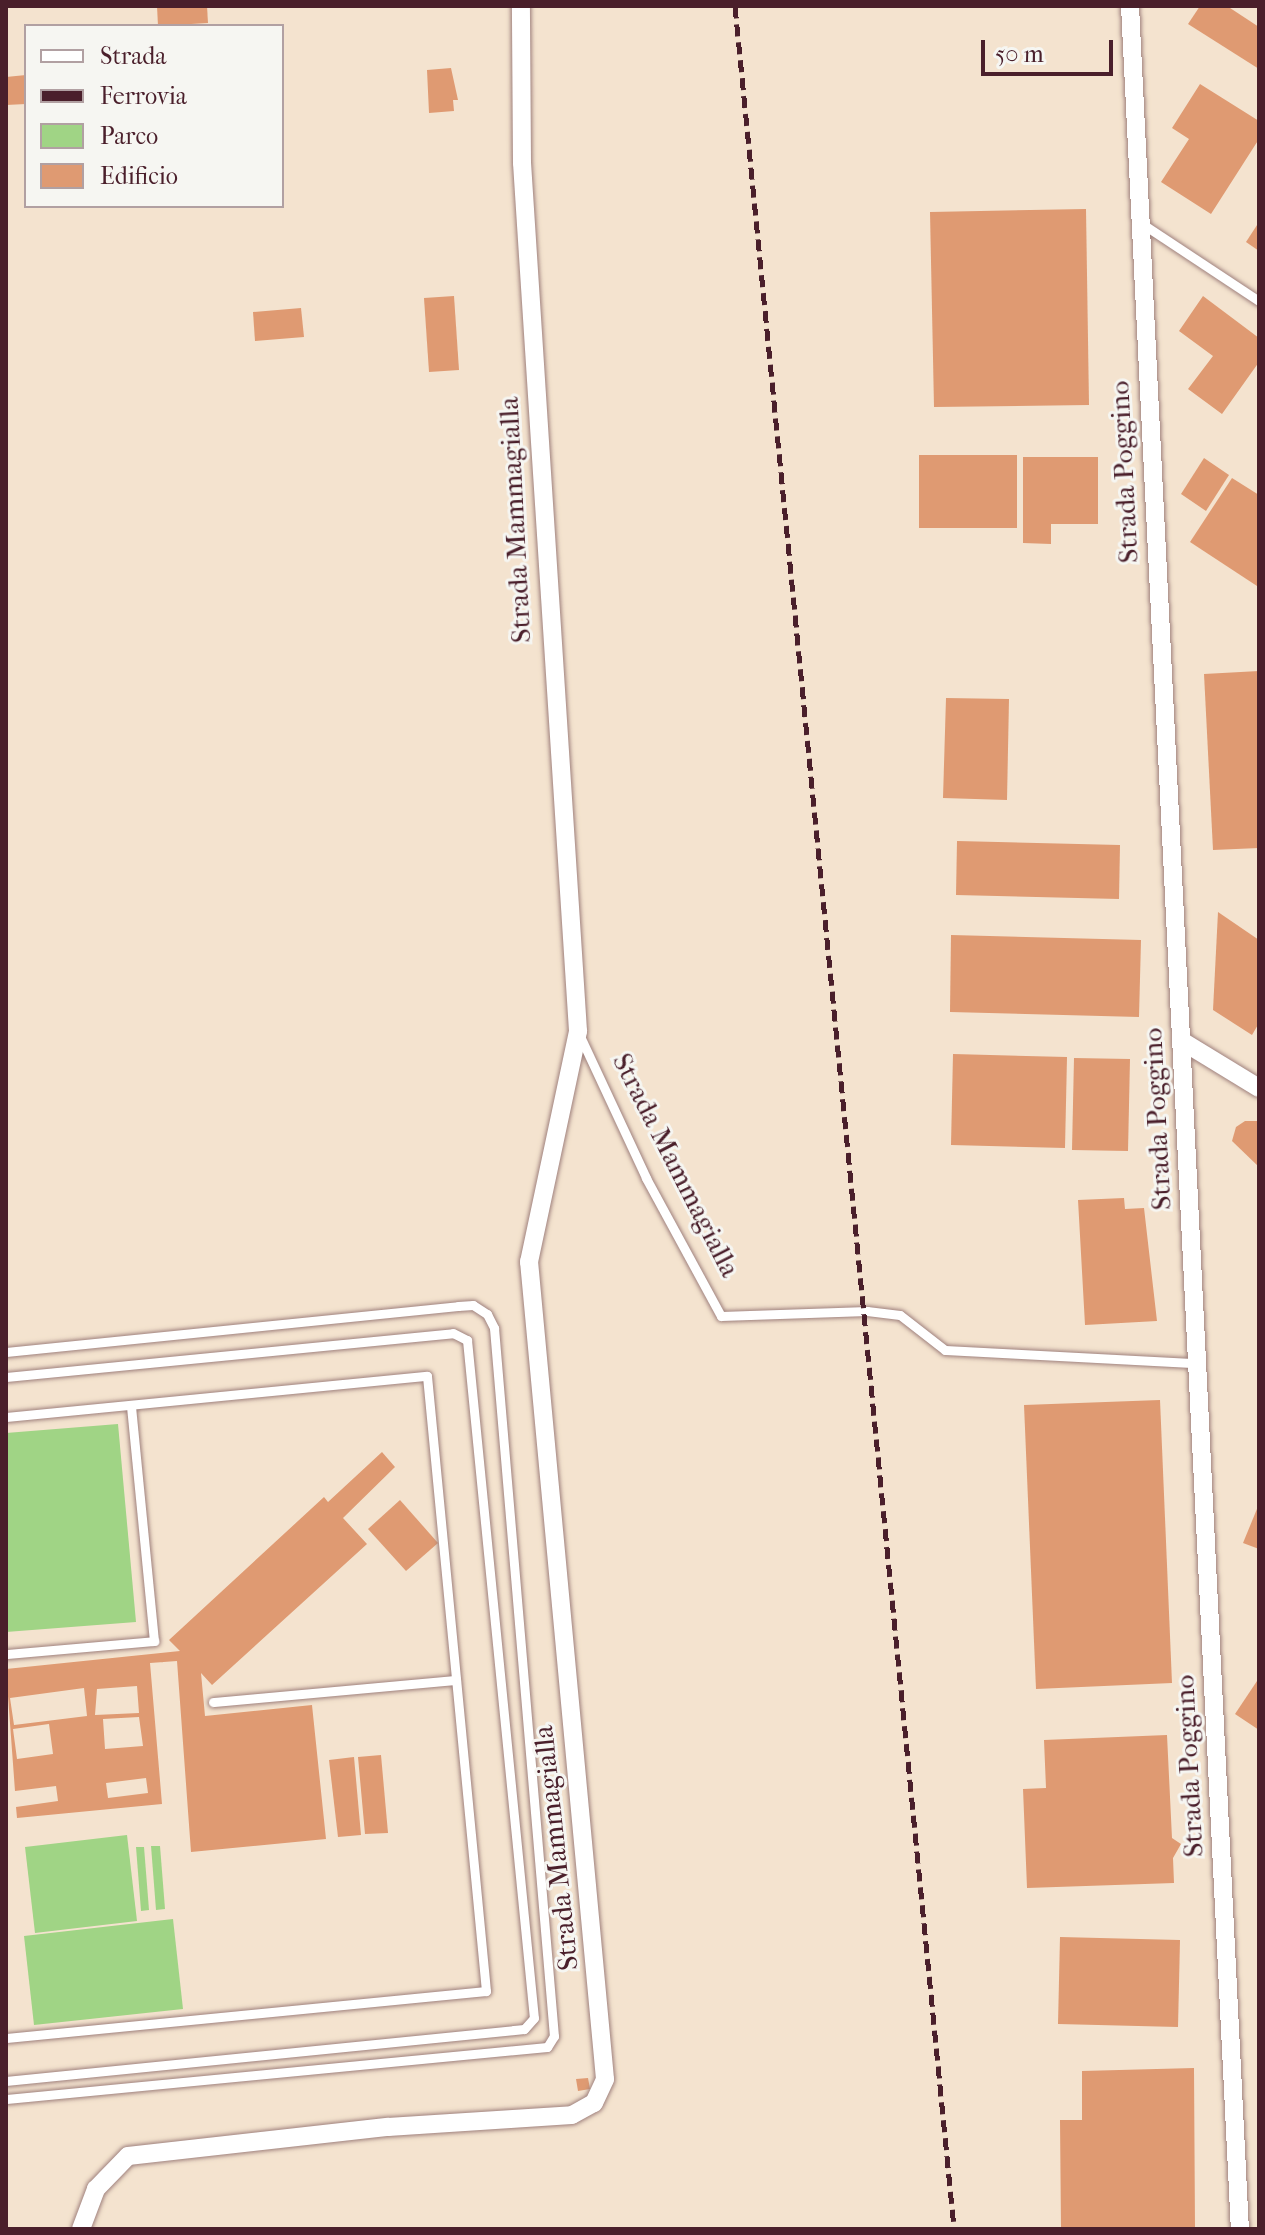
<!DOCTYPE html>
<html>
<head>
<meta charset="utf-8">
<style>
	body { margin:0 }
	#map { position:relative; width:1265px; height:2235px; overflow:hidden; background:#f4e3cf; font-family:"IM FELL French Canon",serif }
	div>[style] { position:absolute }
	.green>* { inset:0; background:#a0d485 }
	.building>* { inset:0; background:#df9a72 }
	.roads { filter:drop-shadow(0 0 2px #9f817d) drop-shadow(0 0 2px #9f817d) }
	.lane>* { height:9px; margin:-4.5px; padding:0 4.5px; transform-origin:4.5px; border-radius:4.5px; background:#fff }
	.street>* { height:18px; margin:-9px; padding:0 9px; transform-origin:9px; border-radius:9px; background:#fff }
	.rail>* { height:5px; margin-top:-2.5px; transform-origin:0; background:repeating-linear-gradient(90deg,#4a1f2b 0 12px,transparent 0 18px) }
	span { translate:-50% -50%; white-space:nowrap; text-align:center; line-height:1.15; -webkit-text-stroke:6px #f6f6f2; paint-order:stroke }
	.street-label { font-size:28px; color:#4a1f2b }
	.frame { position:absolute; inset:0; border:8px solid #4a1f2b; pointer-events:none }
	.legend { position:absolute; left:24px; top:24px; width:260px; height:184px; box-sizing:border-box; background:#f6f6f2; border:2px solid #b1a0a2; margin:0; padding:10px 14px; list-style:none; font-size:24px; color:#4a1f2b }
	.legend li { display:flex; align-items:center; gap:16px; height:40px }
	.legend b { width:40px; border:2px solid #b1a0a2 }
	.scale { position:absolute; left:981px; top:40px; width:132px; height:36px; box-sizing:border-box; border:4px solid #4a1f2b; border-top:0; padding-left:10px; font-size:24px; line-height:28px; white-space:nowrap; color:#4a1f2b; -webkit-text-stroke:6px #f6f6f2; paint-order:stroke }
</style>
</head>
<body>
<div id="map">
	<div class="green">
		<i style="clip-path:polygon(118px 1424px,136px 1622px,6px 1632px,6px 1433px)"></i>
		<i style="clip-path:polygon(127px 1835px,137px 1921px,35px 1933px,25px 1847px)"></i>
		<i style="clip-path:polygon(151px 1846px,160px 1846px,165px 1909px,156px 1910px)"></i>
		<i style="clip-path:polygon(136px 1847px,144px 1847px,149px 1910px,141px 1911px)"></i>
		<i style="clip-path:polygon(173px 1919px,183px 2009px,34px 2025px,24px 1936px)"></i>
	</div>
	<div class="building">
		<i style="clip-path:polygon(157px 6px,207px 6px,208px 23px,158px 26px)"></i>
		<i style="clip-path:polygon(1200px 6px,1227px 6px,1259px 27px,1259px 69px,1188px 24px)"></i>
		<i style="clip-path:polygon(451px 68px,458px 100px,453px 100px,454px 111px,429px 113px,427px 70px)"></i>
		<i style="clip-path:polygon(26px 75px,26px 104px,6px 105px,6px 77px)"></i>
		<i style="clip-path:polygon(1200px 84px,1259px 121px,1259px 139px,1211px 214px,1161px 182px,1189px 139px,1172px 128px)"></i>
		<i style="clip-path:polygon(1086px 209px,1089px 405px,934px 407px,930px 212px)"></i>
		<i style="clip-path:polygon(1259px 222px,1259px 251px,1246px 242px)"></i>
		<i style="clip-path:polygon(454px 296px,459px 370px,429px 372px,424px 298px)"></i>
		<i style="clip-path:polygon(1203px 296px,1259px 338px,1259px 362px,1222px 414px,1188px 389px,1213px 356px,1179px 331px)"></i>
		<i style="clip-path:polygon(301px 308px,304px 337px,255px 341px,253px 312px)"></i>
		<i style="clip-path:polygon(919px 455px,1017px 455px,1017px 528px,919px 528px)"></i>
		<i style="clip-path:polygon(1023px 457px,1098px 457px,1098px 524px,1051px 524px,1051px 544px,1023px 543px)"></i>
		<i style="clip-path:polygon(1204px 458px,1229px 475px,1206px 511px,1181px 494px)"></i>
		<i style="clip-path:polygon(1232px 478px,1259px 495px,1257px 586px,1190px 542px)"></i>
		<i style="clip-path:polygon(1259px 671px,1259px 848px,1213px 850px,1204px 674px)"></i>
		<i style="clip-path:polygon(946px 698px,1009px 699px,1007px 800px,943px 798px)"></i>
		<i style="clip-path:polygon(957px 841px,1120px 845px,1119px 899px,956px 895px)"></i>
		<i style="clip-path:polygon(1218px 912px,1259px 940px,1259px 1023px,1252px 1035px,1213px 1010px)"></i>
		<i style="clip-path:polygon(951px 935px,1141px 940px,1139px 1017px,950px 1012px)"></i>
		<i style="clip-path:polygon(953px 1054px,1067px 1057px,1065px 1148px,951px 1145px)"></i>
		<i style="clip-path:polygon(1074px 1058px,1130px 1059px,1128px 1151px,1072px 1150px)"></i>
		<i style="clip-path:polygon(1245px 1121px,1259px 1121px,1259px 1167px,1232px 1141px,1236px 1127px)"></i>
		<i style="clip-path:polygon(1124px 1198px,1125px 1209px,1144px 1208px,1157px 1321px,1085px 1325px,1078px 1200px)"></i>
		<i style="clip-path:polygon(1160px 1400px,1172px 1683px,1036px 1689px,1024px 1405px)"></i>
		<i style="clip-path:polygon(evenodd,382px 1452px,395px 1467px,343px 1518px,367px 1544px,212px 1685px,201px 1673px,205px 1716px,312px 1705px,326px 1839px,191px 1852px,177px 1661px,150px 1663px,162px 1804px,17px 1818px,16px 1807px,58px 1801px,56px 1786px,15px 1791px,6px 1669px,180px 1651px,169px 1640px,324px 1497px,328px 1502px,382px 1452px,137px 1686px,139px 1713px,95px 1715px,97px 1689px,137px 1686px,382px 1452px,84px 1688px,87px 1716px,14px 1725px,10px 1698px,84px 1688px,382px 1452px,139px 1717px,143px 1746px,105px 1749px,103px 1719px,139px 1717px,382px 1452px,49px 1724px,53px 1754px,17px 1759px,13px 1729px,49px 1724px,382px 1452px,146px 1778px,148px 1793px,108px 1798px,106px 1783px,146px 1778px)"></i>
		<i style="clip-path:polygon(400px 1500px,438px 1543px,406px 1571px,368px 1529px)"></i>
		<i style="clip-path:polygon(1259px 1504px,1259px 1549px,1243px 1543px)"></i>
		<i style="clip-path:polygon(1259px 1678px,1259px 1730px,1235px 1714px)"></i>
		<i style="clip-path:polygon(1167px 1735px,1172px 1838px,1181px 1844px,1173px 1858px,1174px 1883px,1027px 1888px,1023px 1789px,1046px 1788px,1044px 1740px)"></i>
		<i style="clip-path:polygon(381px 1755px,388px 1833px,365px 1834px,358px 1757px)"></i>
		<i style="clip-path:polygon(354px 1757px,361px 1835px,338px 1837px,329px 1760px)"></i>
		<i style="clip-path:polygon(1060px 1937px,1180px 1940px,1178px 2027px,1058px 2024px)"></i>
		<i style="clip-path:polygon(1194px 2068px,1195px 2229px,1061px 2229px,1060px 2120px,1082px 2120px,1082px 2071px)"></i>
		<i style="clip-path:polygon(588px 2078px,590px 2089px,578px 2091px,576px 2079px)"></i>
	</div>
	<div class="roads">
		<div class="lane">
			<i style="left:1141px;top:223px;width:141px;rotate:33.5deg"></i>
			<i style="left:579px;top:1034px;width:159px;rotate:65deg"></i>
			<i style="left:646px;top:1178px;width:157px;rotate:61.5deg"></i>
			<i style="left:721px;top:1316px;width:146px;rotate:-2deg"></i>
			<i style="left:867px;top:1311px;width:33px;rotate:7deg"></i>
			<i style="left:900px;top:1315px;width:57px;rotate:37.9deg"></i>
			<i style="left:945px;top:1350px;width:252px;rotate:3deg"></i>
			<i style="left:6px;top:1352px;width:454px;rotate:-5.8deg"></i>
			<i style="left:458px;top:1306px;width:15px;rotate:-4deg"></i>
			<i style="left:473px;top:1305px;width:17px;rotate:33deg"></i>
			<i style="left:487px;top:1314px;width:16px;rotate:63deg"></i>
			<i style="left:494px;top:1328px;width:711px;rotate:85.16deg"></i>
			<i style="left:554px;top:2036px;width:13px;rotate:122deg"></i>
			<i style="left:547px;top:2047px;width:543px;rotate:174.51deg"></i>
			<i style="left:6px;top:1377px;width:449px;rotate:-5.6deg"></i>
			<i style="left:453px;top:1333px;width:16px;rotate:27deg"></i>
			<i style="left:467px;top:1340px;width:681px;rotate:84.36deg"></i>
			<i style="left:534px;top:2018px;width:15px;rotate:132deg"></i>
			<i style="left:524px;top:2029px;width:521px;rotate:174.27deg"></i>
			<i style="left:6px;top:1417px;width:423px;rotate:-5.6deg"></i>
			<i style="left:427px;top:1376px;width:618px;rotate:84.52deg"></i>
			<i style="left:486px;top:1991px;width:482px;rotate:174.4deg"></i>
			<i style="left:6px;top:1654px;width:149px;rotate:-5deg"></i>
			<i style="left:154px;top:1641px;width:237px;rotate:-95.6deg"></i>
			<i style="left:213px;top:1702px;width:244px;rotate:-5.2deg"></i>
		</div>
		<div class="street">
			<i style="left:1130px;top:6px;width:2226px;rotate:87.17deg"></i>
			<i style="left:1182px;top:1041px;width:90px;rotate:31.4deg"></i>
			<i style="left:81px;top:2229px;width:43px;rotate:-69.4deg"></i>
			<i style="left:96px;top:2189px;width:46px;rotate:-45.9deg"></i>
			<i style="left:128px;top:2156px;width:262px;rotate:-6.4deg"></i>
			<i style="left:388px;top:2127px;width:184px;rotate:-3.7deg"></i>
			<i style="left:572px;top:2115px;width:25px;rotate:-29deg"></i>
			<i style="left:594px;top:2103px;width:26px;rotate:-65deg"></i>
			<i style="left:605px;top:2079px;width:821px;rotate:-95.31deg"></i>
			<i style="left:529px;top:1262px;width:236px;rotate:-78deg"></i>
			<i style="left:578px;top:1031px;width:870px;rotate:-93.69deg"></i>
			<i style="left:522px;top:163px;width:157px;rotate:-90.4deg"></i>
		</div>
	</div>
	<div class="rail">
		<i style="left:735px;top:6px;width:2234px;rotate:84.37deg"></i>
	</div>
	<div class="street-label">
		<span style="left:1124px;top:472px;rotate:-93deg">Strada Poggino</span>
		<span style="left:515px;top:520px;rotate:-93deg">Strada Mammagialla</span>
		<span style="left:1157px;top:1119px;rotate:-93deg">Strada Poggino</span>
		<span style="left:676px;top:1165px;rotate:63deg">Strada Mammagialla</span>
		<span style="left:1189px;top:1766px;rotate:-93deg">Strada Poggino</span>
		<span style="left:556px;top:1848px;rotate:-96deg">Strada Mammagialla</span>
	</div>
	<div class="frame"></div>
	<ul class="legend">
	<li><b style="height:10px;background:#fff"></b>Strada</li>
	<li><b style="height:10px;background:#4a1f2b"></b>Ferrovia</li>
	<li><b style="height:22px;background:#a0d485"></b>Parco</li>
	<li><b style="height:22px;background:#df9a72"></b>Edificio</li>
	</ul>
	<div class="scale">50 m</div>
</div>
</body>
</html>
